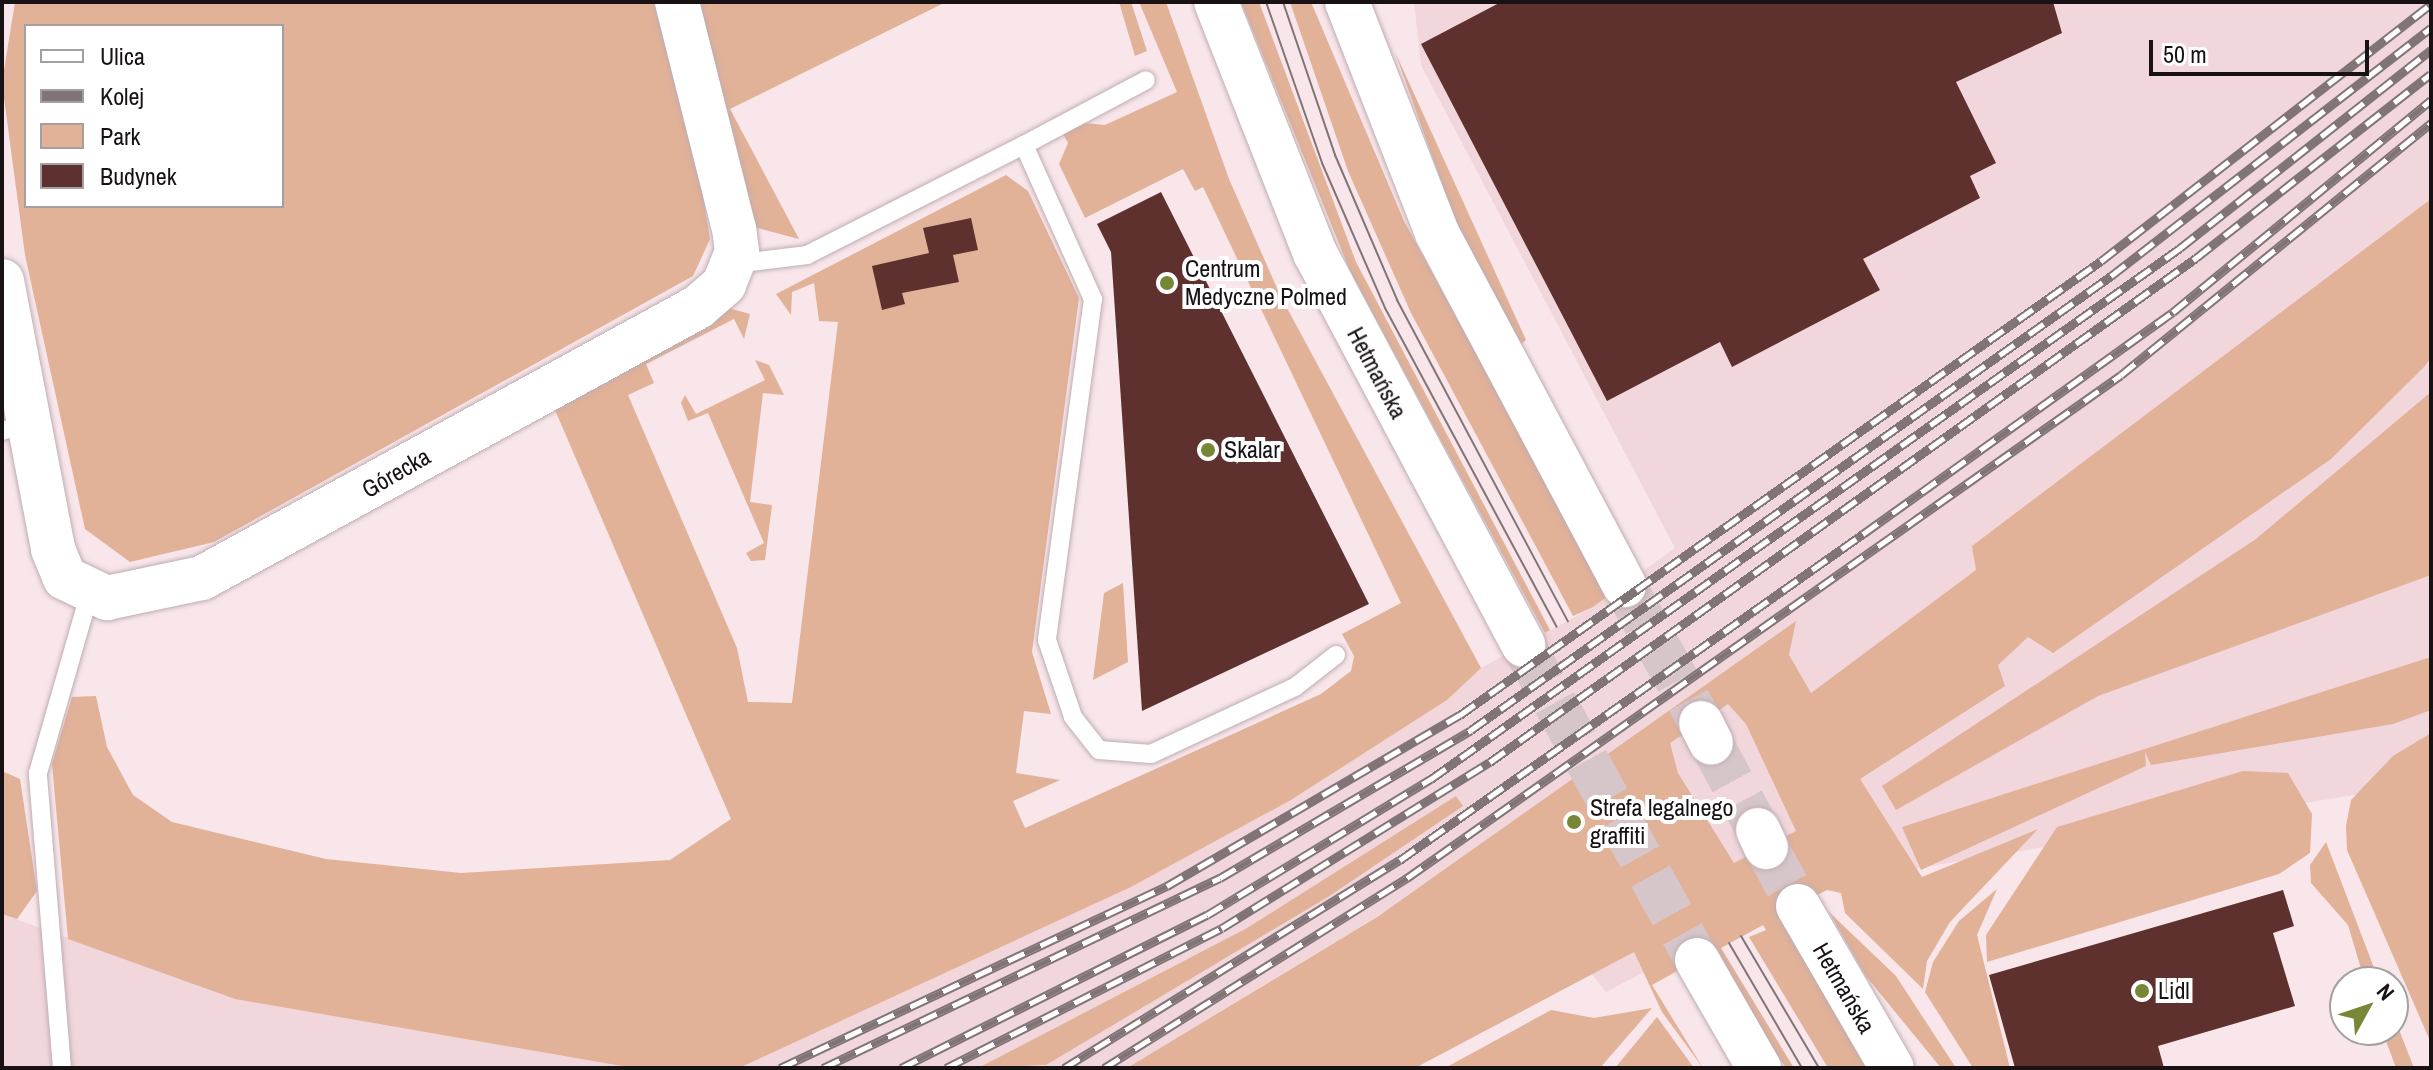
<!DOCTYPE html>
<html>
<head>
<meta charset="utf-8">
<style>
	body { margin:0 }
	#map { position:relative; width:2433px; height:1070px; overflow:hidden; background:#f8e6ea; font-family:"Archivo Narrow",sans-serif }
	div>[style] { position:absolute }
	.built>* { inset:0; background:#f1d6dc }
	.green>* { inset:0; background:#e1b198 }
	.building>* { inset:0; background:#5e312e }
	.secondary-tunnel>* { height:44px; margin-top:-22px; transform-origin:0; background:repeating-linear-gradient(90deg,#d6c6ca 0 44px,transparent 0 66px) }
	.roads { filter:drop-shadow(0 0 2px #beadb1) drop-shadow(0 0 2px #beadb1) }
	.lane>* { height:18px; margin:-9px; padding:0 9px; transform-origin:9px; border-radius:9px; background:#fff }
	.secondary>* { height:44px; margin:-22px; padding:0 22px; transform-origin:22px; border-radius:22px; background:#fff }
	.tram>* { height:2px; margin:-1px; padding:0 1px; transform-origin:1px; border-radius:1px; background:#807477 }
	.rail>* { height:9px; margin-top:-4.5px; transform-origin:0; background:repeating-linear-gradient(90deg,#fff 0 18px,#807477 0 36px); box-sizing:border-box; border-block:2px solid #807477 }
	.dots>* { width:22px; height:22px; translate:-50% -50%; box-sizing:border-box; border:4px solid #fff; border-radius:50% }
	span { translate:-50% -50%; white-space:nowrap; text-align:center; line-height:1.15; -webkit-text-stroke:8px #fff; paint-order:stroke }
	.poi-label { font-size:24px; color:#181214 }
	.left { translate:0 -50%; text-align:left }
	.street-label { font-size:24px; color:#181214 }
	.frame { position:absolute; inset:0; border:4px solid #181214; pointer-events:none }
	.legend { position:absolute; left:24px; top:24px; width:260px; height:184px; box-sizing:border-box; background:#fff; border:2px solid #a3a0a1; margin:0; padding:10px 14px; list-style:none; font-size:24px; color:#181214 }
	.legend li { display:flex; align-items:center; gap:16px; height:40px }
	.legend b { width:40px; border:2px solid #a3a0a1 }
	.north { position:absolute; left:2329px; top:966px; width:80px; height:80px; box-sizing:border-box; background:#fff; border:2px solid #a3a0a1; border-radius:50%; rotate:50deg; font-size:22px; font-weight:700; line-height:32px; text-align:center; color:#181214 }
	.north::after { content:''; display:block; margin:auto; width:28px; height:36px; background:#788736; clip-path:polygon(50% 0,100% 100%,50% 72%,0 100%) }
	.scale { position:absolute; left:2149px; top:40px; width:220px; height:36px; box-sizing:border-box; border:4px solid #181214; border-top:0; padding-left:10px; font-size:24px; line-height:28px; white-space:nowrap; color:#181214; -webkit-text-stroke:6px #fff; paint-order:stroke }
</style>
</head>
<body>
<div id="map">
	<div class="built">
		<i style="clip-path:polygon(1414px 2px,2431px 2px,2431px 782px,1895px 872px,1854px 861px,1606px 992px,1486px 841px,1376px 917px,1127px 1068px,1040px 1068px,1328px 897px,1462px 806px,1456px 796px,1247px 928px,978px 1068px,739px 1068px,1131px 887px,1291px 800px,1447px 700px,1472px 673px,1593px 607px,1675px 548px,1421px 65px)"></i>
		<i style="clip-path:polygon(2px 914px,235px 999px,633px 1068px,2px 1068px)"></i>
	</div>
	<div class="green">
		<i style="clip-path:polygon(evenodd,15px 2px,656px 2px,695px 146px,710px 239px,693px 276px,214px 542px,130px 562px,85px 529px,25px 255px,2px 83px,15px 2px,26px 26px,282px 26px,282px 206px,26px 206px,26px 26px)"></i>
		<i style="clip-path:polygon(691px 2px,946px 2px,730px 109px,799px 239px,754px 227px)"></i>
		<i style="clip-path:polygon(1119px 2px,1131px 2px,1147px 51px,1135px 56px)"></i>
		<i style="clip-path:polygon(1139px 2px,1166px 2px,1229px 179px,1280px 295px,1481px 668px,1447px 700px,1291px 800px,1131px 887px,739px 1068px,633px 1068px,235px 999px,68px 939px,52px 764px,72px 697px,96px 696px,107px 747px,133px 795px,172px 822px,326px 859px,461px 873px,670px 860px,731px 819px,555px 410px,728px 308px,750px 314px,744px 339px,734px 319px,646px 364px,654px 383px,628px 395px,737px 648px,748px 702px,792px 703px,838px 322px,819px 321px,814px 283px,792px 292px,791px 315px,776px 294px,1006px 175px,1028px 191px,1079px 298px,1032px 652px,1051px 714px,1024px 711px,1016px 773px,1060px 780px,1013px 801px,1025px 828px,1321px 694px,1351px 671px,1354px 656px,1342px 634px,1401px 603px,1203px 187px,1195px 191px,1183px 169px,1085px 218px,1059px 164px,1068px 143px,1063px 134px,1085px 123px,1105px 125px,1177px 92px)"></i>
		<i style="clip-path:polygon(1241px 2px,1259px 2px,1356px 262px,1550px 630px,1545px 633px,1351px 273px)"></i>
		<i style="clip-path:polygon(1290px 2px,1311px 2px,1404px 221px,1608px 596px,1593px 607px,1573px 616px,1411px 313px,1348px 171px)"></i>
		<i style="clip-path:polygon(1395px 52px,1526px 340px,1521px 344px,1457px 226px)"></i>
		<i style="clip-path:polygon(evenodd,2431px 199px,2431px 358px,2424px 367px,2331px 459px,2053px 653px,2028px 637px,1998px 665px,2005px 686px,1860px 779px,1922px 877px,2038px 829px,1950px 922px,1927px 961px,1923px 989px,1845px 913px,1841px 893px,1827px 890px,1779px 916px,1869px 1068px,1828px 1068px,1749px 937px,1766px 930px,1763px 925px,1721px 948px,1794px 1068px,1786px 1068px,1750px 1013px,1717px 949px,1652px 985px,1703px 1068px,1662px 1012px,1634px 952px,1415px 1068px,1127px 1068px,1377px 917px,1796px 621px,1789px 655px,1811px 693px,1976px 570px,1972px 546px,2431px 199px,1728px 704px,1746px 724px,1796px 831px,1734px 863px,1678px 773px,1670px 743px,1728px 704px)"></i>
		<i style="clip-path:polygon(755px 360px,769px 365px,784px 395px,763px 393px,750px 502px,772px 505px,765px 560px,751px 561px,746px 553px,764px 543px,708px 413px,688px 421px,681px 403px,685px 395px,696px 414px,765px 380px)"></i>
		<i style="clip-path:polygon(2431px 392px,2431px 575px,2098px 696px,1896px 810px,1882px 786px,2256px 539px)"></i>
		<i style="clip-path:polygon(1123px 583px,1128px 662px,1093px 680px,1104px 593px)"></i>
		<i style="clip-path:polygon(2431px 657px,2431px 710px,2393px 724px,2151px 765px,2145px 752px,2146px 766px,1921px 870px,1902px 827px)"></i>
		<i style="clip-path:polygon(2431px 733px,2431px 1043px,2347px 850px,2346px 826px,2351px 800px,2393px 756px)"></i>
		<i style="clip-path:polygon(2px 771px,20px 779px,37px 891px,17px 919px,2px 914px)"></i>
		<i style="clip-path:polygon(2243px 771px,2288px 773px,2312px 814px,2310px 853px,2279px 874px,1987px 962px,1986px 935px,2057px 827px)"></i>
		<i style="clip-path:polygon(1456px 796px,1463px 806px,1328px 897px,1046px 1065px,978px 1068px,1247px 928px)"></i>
		<i style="clip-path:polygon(2326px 842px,2376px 973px,2380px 982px,2365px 982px,2348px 925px,2311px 883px,2310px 865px)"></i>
		<i style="clip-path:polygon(1997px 889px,1977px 935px,2010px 1068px,1973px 1068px,1925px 992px,1933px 962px,1959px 921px)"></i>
		<i style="clip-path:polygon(1829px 912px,1896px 976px,1956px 1068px,1941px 1068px,1865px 975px)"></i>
		<i style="clip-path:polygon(1652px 1008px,1600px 1068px,1445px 1068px,1551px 1010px,1594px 1018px)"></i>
		<i style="clip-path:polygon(2393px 1015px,2396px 1022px,2414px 1068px,2396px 1068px,2382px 1030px,2393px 1030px)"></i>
		<i style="clip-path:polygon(1657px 1017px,1694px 1068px,1615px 1068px)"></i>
	</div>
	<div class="building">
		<i style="clip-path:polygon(1501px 2px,2053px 2px,2062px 33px,1956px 82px,1996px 163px,1970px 176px,1980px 198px,1863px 259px,1880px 290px,1732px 367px,1720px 342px,1607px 401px,1421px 44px)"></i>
		<i style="clip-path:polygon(1161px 192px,1369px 604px,1142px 711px,1111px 252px,1097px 224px)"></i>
		<i style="clip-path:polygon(971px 218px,978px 250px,953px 255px,959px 282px,902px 293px,905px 304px,882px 310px,872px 266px,929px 253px,923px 228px)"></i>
		<i style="clip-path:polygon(2283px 890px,2294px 926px,2273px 933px,2295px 1006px,2158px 1046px,2164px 1068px,2015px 1068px,1989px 975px)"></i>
	</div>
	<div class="secondary-tunnel">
		<i style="left:1624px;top:585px;width:158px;rotate:60.8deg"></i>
		<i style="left:1523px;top:645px;width:360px;rotate:61.1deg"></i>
		<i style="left:1711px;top:743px;width:99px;rotate:61.6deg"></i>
		<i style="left:1766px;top:847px;width:67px;rotate:61.5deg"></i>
	</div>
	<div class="roads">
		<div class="lane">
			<i style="left:1024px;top:145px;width:138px;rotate:-28deg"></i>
			<i style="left:734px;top:264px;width:74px;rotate:-7deg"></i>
			<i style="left:807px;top:255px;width:243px;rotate:-26.9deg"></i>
			<i style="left:1024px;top:145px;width:169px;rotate:65.9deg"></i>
			<i style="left:1093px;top:299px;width:344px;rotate:97.7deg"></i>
			<i style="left:1047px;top:640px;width:81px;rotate:71.3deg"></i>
			<i style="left:1073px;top:717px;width:42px;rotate:51.8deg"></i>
			<i style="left:1099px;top:750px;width:52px;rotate:4.4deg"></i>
			<i style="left:1151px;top:754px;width:159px;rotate:-25deg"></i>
			<i style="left:1295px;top:687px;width:52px;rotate:-38deg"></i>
			<i style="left:2px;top:431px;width:28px;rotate:-17deg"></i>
			<i style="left:62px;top:1068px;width:296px;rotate:-94.7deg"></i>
			<i style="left:38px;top:773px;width:185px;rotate:-74deg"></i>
		</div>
		<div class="secondary">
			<i style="left:1216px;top:2px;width:270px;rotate:68.5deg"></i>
			<i style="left:1315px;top:253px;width:444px;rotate:62deg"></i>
			<i style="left:1347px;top:2px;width:248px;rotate:68.7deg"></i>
			<i style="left:1437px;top:233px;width:399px;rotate:62deg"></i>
			<i style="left:2px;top:281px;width:273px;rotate:79.2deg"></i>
			<i style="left:53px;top:549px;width:31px;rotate:68deg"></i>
			<i style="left:65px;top:578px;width:47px;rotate:25.5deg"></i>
			<i style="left:107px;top:598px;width:97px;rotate:-11.9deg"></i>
			<i style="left:202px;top:578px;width:565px;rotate:-28.65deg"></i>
			<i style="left:698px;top:307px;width:35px;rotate:-41deg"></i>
			<i style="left:724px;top:284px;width:35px;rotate:-68deg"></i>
			<i style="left:737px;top:252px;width:23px;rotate:-97deg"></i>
			<i style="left:734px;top:229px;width:234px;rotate:-104.1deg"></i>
			<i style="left:1701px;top:723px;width:22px;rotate:63deg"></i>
			<i style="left:1758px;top:830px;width:19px;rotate:65deg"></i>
			<i style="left:1798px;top:906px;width:187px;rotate:59.9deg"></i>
			<i style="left:1697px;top:960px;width:125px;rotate:60.1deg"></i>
		</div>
	</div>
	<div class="tram">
		<i style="left:1266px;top:2px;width:170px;rotate:70.8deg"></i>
		<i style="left:1322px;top:163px;width:158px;rotate:66.5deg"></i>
		<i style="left:1385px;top:308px;width:362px;rotate:61.7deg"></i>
		<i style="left:1283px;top:2px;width:162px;rotate:71.2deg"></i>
		<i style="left:1335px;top:155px;width:158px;rotate:66.8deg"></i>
		<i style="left:1397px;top:300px;width:364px;rotate:62deg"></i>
		<i style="left:1741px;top:936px;width:153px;rotate:59.4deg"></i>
		<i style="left:1729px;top:943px;width:145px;rotate:59.7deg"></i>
	</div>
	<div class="rail">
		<i style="left:780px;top:1068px;width:428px;rotate:-25.2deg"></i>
		<i style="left:1167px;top:886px;width:339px;rotate:-30.3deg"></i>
		<i style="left:1460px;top:715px;width:785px;rotate:-35.31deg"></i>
		<i style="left:2101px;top:261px;width:418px;rotate:-37.9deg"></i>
		<i style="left:823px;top:1068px;width:440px;rotate:-25.6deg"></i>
		<i style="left:1220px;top:878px;width:291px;rotate:-30.5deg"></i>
		<i style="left:1471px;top:730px;width:785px;rotate:-35.35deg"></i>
		<i style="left:2111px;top:276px;width:405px;rotate:-37.8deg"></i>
		<i style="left:901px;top:1068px;width:342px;rotate:-26.6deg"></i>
		<i style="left:1207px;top:915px;width:262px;rotate:-31.3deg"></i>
		<i style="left:1431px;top:779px;width:918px;rotate:-35.33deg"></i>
		<i style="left:2180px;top:248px;width:320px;rotate:-38.3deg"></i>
		<i style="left:946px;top:1068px;width:309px;rotate:-26.9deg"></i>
		<i style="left:1222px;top:928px;width:315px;rotate:-31.8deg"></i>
		<i style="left:1490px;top:762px;width:867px;rotate:-35.52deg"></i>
		<i style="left:2196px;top:258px;width:298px;rotate:-38.1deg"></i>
		<i style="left:1064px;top:1068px;width:395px;rotate:-31.8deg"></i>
		<i style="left:1400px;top:860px;width:566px;rotate:-35.15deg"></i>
		<i style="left:1863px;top:534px;width:381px;rotate:-35.6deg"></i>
		<i style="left:2173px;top:312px;width:334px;rotate:-39.4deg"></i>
		<i style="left:1104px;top:1068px;width:358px;rotate:-32.1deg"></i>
		<i style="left:1407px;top:878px;width:873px;rotate:-35.16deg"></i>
		<i style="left:2121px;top:375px;width:400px;rotate:-39.1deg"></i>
	</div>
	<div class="dots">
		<i style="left:1167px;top:283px;background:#788736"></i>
		<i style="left:1208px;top:450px;background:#788736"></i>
		<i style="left:1574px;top:822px;background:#788736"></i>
		<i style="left:2142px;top:991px;background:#788736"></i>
	</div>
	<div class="poi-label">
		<span class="left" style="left:1185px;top:283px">Centrum<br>Medyczne Polmed</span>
		<span class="left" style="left:1224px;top:450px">Skalar</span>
		<span class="left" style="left:1590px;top:822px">Strefa legalnego<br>graffiti</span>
		<span class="left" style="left:2158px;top:991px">Lidl</span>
	</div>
	<div class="street-label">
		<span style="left:1377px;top:373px;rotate:62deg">Hetmańska</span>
		<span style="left:396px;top:473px;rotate:-30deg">Górecka</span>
		<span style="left:1844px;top:988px;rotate:60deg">Hetmańska</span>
	</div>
	<div class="frame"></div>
	<ul class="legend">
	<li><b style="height:10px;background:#fff"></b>Ulica</li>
	<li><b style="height:10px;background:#807477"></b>Kolej</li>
	<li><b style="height:22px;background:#e1b198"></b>Park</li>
	<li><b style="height:22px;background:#5e312e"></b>Budynek</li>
	</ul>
	<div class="north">N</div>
	<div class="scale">50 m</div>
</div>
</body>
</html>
